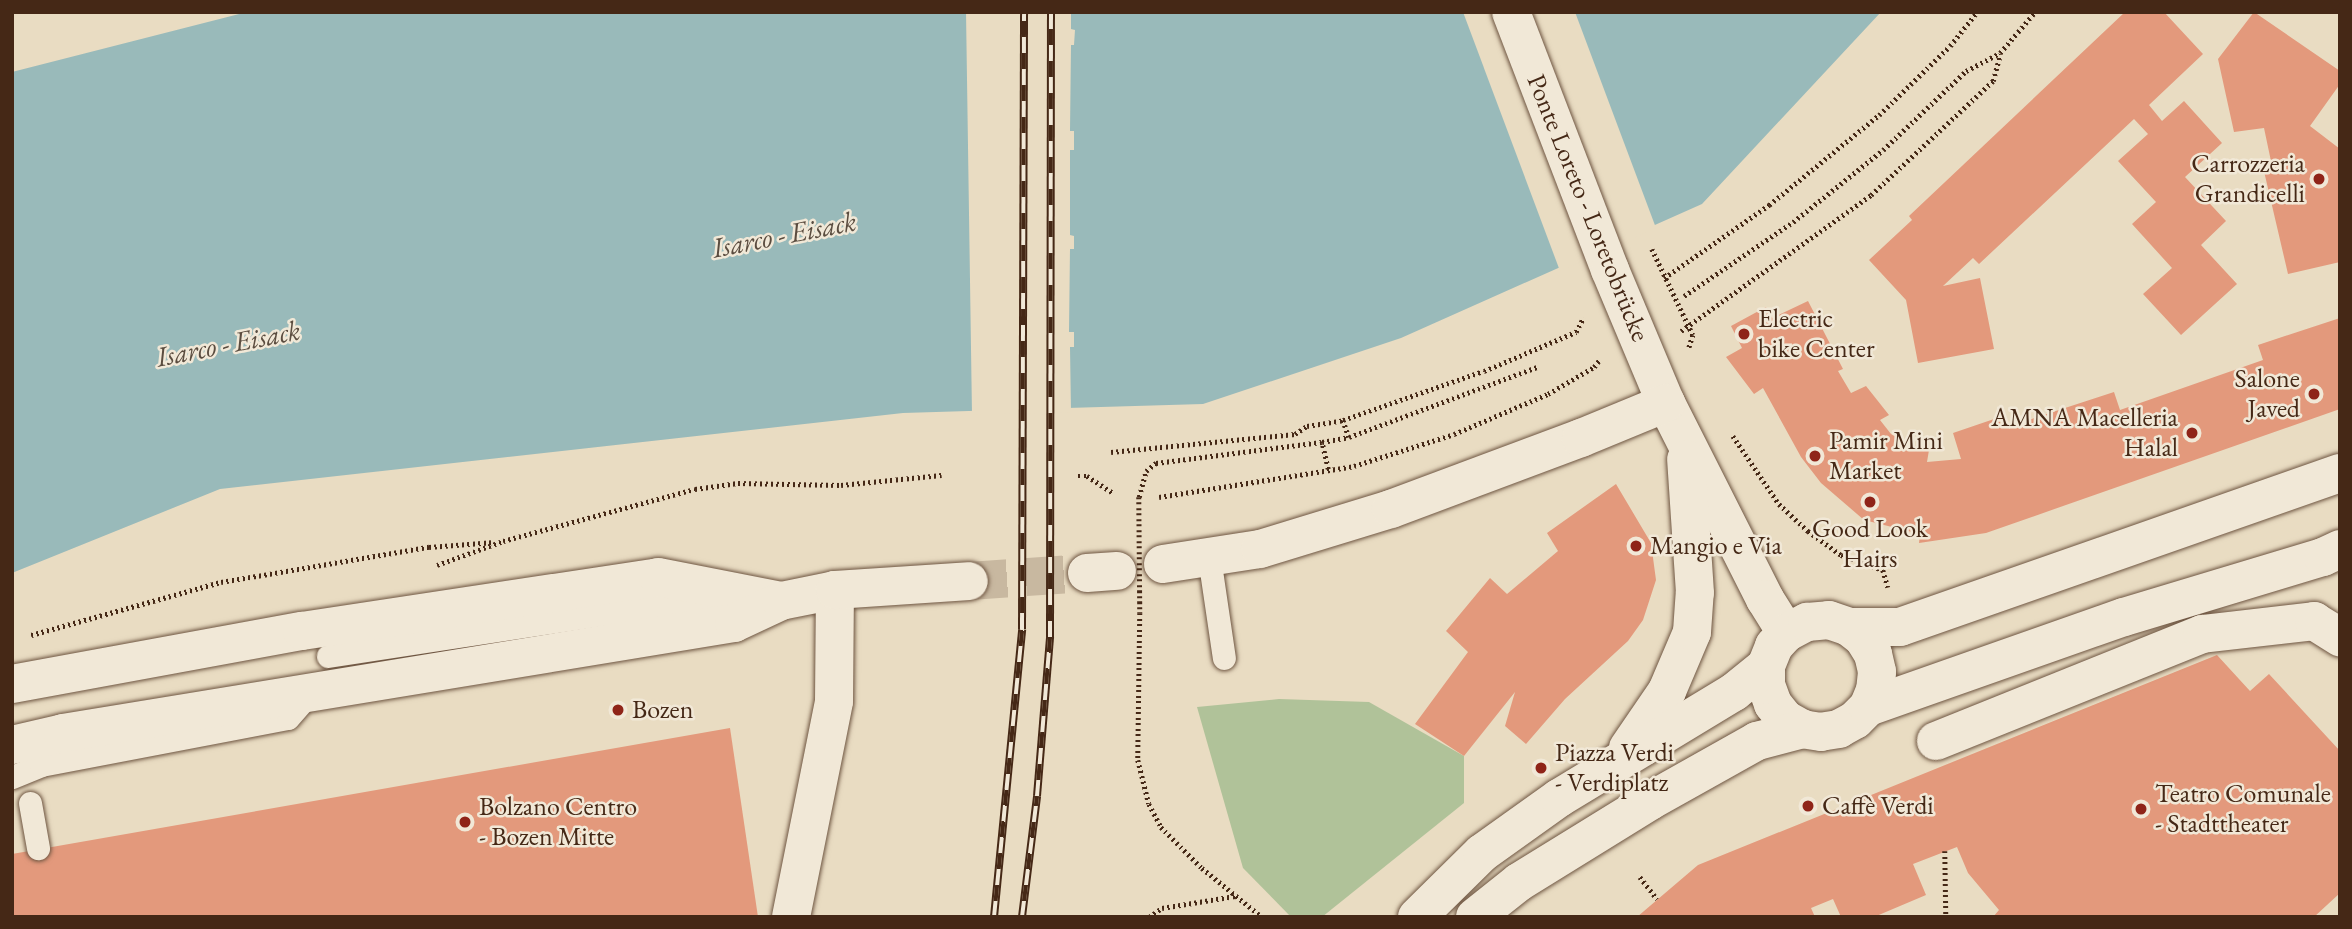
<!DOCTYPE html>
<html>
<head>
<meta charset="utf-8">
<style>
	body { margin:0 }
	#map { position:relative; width:2352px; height:929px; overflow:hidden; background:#e9dcc2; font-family:"EB Garamond",serif }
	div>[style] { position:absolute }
	.green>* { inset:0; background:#b0c299 }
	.water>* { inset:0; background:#99baba }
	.pier>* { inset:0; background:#e9dcc2 }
	.building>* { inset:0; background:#e3997c }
	.secondary-tunnel>* { height:38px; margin-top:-19px; transform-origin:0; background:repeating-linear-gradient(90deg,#c8b8a0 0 38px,transparent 0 57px) }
	.path>* { height:4.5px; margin-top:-2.25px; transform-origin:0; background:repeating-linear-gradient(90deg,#452816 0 2px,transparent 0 5.5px) }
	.roads { filter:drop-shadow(0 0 2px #6e5541) drop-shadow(0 0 2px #6e5541) }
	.lane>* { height:23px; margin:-11.5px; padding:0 11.5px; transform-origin:11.5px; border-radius:11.5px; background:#f1e8d7 }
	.street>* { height:38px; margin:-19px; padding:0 19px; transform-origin:19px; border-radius:19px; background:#f1e8d7 }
	.secondary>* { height:38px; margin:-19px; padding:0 19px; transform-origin:19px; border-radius:19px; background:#f1e8d7 }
	.rail>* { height:8px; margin-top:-4px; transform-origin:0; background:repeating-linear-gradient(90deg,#f1e8d7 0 16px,#452816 0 32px); box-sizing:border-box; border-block:2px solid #452816 }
	.path-bridge>* { height:4.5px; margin-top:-2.25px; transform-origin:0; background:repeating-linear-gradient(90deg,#452816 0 2px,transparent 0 5.5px) }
	.dots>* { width:19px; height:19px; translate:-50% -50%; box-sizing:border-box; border:4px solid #f1e8d7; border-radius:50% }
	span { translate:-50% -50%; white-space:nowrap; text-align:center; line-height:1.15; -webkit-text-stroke:5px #f1e8d7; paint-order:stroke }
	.poi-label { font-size:26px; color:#452816 }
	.right { translate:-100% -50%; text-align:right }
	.left { translate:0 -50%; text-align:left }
	.street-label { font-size:26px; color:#452816 }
	.water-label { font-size:28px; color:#5a4c3f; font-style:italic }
	.frame { position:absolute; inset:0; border:14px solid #452816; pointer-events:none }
</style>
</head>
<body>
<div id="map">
	<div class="green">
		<i style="clip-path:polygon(1279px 699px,1369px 702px,1464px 756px,1464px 803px,1322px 917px,1291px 917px,1243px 868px,1197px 707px)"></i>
	</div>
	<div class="water">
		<i style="clip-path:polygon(247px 12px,1881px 12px,1702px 204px,1401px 338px,1203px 404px,903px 413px,220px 489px,12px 573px,12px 72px)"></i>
	</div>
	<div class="pier">
		<i style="clip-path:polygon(966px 12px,1071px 12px,1071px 29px,1075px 30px,1074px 45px,1071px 45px,1070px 131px,1074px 131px,1074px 150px,1070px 150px,1070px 235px,1074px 236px,1074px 249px,1070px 249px,1069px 332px,1074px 332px,1074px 347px,1070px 347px,1071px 412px,972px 415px)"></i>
		<i style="clip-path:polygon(1463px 12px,1575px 12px,1656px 228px,1560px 271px)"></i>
	</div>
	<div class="building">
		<i style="clip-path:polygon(2125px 12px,2164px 12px,2203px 54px,2149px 105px,2162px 121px,2184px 101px,2222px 143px,2185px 177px,2226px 221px,2201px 245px,2237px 284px,2181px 335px,2143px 294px,2172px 268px,2132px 224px,2156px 202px,2118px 161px,2148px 134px,2134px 119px,1979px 264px,1973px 258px,1943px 286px,1980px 278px,1994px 349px,1918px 363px,1906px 300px,1869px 260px,1912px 220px,1909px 216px)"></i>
		<i style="clip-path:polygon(2254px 12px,2340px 71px,2340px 84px,2310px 126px,2340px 149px,2340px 262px,2288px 274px,2263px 167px,2272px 166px,2264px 128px,2234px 132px,2218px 59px)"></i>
		<i style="clip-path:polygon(1808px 301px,1843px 369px,1838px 371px,1851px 393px,1866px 386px,1889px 415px,1880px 420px,1891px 434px,1907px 444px,1929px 450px,1927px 462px,1961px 459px,1953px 433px,1997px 418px,2004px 428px,2114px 392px,2120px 410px,2263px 360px,2258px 345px,2340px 318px,2340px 409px,1986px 533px,1919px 543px,1920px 534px,1864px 520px,1821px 483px,1801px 457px,1763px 388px,1754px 394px,1726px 357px,1742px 348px,1731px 326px,1766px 307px,1772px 318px)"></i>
		<i style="clip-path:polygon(1616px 484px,1651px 543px,1656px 580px,1643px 620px,1628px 641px,1565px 699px,1526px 744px,1505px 726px,1515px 692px,1464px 756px,1415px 724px,1468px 652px,1446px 631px,1490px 578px,1507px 594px,1558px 551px,1547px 533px)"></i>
		<i style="clip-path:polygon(2217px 655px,2250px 691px,2269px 674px,2340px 751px,2340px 893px,2314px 917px,1993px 917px,1999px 910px,1968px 873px,1957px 847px,1913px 864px,1926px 895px,1874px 917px,1841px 917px,1833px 899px,1811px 908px,1815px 917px,1637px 917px,1698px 865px)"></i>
		<i style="clip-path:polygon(730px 728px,758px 917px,12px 917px,12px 854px)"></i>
	</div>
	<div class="secondary-tunnel">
		<i style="left:969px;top:581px;width:118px;rotate:-3.9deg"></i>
	</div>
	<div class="path">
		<i style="left:1652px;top:249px;width:95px;rotate:64.5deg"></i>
		<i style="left:1693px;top:335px;width:14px;rotate:107deg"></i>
		<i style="left:1664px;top:278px;width:128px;rotate:-34.8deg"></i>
		<i style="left:1769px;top:205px;width:142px;rotate:-39.3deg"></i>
		<i style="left:1879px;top:115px;width:99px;rotate:-44.2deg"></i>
		<i style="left:1950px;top:46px;width:43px;rotate:-51.5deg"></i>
		<i style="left:1684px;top:296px;width:132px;rotate:-34.2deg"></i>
		<i style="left:1793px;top:222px;width:115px;rotate:-38.7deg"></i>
		<i style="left:1883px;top:150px;width:115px;rotate:-43.6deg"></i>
		<i style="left:1966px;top:71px;width:38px;rotate:-28deg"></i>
		<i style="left:2000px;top:53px;width:54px;rotate:-49.5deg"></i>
		<i style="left:1681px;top:331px;width:234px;rotate:-35.6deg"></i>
		<i style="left:1871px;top:195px;width:167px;rotate:-43.1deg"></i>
		<i style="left:1993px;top:81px;width:28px;rotate:-75deg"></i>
		<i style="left:1343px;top:420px;width:18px;rotate:71deg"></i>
		<i style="left:1733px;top:436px;width:82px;rotate:55.9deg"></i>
		<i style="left:1779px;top:504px;width:40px;rotate:43deg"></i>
		<i style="left:1808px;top:531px;width:41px;rotate:36deg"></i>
		<i style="left:1841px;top:555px;width:45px;rotate:19.7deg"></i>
		<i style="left:1883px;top:570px;width:18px;rotate:74deg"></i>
		<i style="left:1111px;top:452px;width:185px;rotate:-5.6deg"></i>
		<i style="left:1295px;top:434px;width:14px;rotate:-34deg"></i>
		<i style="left:1307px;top:426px;width:36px;rotate:-9deg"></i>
		<i style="left:1343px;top:420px;width:149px;rotate:-19.2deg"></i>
		<i style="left:1484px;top:371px;width:100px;rotate:-23deg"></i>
		<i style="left:1576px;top:332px;width:16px;rotate:-63deg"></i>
		<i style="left:1328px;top:469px;width:28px;rotate:-103deg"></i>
		<i style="left:1322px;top:442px;width:27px;rotate:-10deg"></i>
		<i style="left:1349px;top:437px;width:201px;rotate:-20.4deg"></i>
		<i style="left:1078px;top:476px;width:9px"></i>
		<i style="left:1087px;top:476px;width:31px;rotate:33deg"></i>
		<i style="left:1139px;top:497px;width:27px;rotate:-75deg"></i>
		<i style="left:1146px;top:471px;width:13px;rotate:-39deg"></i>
		<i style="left:1156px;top:463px;width:167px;rotate:-7.2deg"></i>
		<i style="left:1159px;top:497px;width:197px;rotate:-9deg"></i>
		<i style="left:1354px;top:466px;width:105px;rotate:-17.7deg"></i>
		<i style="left:1454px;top:434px;width:102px;rotate:-23.1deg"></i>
		<i style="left:1548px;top:394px;width:53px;rotate:-30.4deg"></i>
		<i style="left:1594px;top:367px;width:10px;rotate:-53deg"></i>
		<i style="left:437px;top:565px;width:70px;rotate:-20deg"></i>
		<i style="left:503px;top:541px;width:199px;rotate:-15.2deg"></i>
		<i style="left:695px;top:489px;width:43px;rotate:-7.9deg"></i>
		<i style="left:738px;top:483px;width:103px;rotate:1.1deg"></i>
		<i style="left:841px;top:485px;width:101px;rotate:-5.7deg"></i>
		<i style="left:1140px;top:613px;width:147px;rotate:90.8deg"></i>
		<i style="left:1138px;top:760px;width:45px;rotate:76deg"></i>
		<i style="left:1149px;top:804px;width:26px;rotate:62deg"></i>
		<i style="left:1161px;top:827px;width:58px;rotate:45deg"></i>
		<i style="left:1202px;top:868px;width:77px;rotate:39.2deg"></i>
		<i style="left:31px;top:635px;width:197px;rotate:-15.6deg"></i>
		<i style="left:221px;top:582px;width:211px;rotate:-9.6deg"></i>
		<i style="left:429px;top:547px;width:66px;rotate:-4.3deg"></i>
		<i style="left:1945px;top:851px;width:66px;rotate:89.1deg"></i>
		<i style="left:1640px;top:877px;width:28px;rotate:52deg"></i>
		<i style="left:1149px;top:917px;width:16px;rotate:-35deg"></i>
		<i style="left:1162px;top:908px;width:74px;rotate:-9.3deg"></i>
	</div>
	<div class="roads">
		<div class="lane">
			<i style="left:1209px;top:557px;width:102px;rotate:81.6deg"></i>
			<i style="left:328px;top:656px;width:389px;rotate:-8.7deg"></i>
			<i style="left:12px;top:777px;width:31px;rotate:-22deg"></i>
			<i style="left:41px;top:765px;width:251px;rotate:-10.8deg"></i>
			<i style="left:288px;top:718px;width:32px;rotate:-49deg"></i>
			<i style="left:30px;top:803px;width:46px;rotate:79.9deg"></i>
		</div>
		<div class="street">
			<i style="left:1936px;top:741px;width:287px;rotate:-21.9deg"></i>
			<i style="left:2202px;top:634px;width:113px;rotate:-6.6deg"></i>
			<i style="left:2314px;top:621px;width:31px;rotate:32deg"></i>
			<i style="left:791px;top:917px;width:220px;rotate:-78.7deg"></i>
			<i style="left:834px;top:701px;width:111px;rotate:-89.5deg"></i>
		</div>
		<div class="secondary">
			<i style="left:1511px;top:12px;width:276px;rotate:69deg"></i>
			<i style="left:1610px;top:270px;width:144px;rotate:67.2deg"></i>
			<i style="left:1666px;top:403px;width:220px;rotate:63.2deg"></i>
			<i style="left:1765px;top:599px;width:40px;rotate:58deg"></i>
			<i style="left:1163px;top:564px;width:98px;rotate:-8.8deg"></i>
			<i style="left:1260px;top:549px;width:137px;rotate:-17deg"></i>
			<i style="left:1391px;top:509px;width:203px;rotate:-20.5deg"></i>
			<i style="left:1581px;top:438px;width:92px;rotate:-22.4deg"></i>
			<i style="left:1087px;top:573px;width:30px;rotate:-4deg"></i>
			<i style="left:1849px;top:627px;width:18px;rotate:38deg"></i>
			<i style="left:1863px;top:638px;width:19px;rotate:58deg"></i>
			<i style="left:1873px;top:654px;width:18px;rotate:77deg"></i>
			<i style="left:1877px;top:672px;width:18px;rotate:96deg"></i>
			<i style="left:1875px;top:690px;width:18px;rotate:112deg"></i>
			<i style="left:1868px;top:707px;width:18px;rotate:135deg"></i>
			<i style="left:1855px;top:720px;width:18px;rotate:151deg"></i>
			<i style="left:1839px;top:729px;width:18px;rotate:171deg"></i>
			<i style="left:1821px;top:732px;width:18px;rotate:-171deg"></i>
			<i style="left:1803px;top:729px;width:21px;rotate:-151deg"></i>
			<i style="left:1785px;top:719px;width:19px;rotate:-129deg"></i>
			<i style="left:1773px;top:704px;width:20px;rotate:-110deg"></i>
			<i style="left:1766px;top:685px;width:19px;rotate:-90deg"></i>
			<i style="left:1766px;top:666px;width:22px;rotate:-68deg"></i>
			<i style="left:1774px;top:646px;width:18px;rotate:-47deg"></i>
			<i style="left:1786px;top:633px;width:24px;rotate:-28deg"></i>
			<i style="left:1807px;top:622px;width:22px;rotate:-5deg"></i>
			<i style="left:1829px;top:620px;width:21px;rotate:19deg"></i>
			<i style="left:1849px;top:627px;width:51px"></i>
			<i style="left:1900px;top:627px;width:466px;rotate:-19.3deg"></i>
			<i style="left:12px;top:684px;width:295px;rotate:-10.4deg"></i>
			<i style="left:302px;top:631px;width:360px;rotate:-8.6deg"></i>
			<i style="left:658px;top:577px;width:125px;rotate:11deg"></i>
			<i style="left:1868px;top:707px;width:271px;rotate:-19.4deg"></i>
			<i style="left:2124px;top:617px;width:208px;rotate:-16.8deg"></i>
			<i style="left:2323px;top:557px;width:19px;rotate:-25deg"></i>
			<i style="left:12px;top:745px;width:52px;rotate:-13.2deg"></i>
			<i style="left:63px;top:733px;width:680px;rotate:-9.31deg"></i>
			<i style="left:734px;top:623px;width:52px;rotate:-25.1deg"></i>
			<i style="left:781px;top:601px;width:55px;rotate:-11.5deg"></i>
			<i style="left:835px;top:590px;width:134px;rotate:-3.8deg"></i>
			<i style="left:1628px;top:748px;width:69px;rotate:-55.6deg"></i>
			<i style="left:1667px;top:691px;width:64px;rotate:-67deg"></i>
			<i style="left:1692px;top:632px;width:39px;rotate:-86deg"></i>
			<i style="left:1695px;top:593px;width:134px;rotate:-93.8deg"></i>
			<i style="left:1417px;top:917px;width:91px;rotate:-44.6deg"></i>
			<i style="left:1482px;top:853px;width:95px;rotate:-35.5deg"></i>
			<i style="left:1559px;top:798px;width:205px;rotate:-31.2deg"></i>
			<i style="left:1734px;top:692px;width:41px;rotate:-39.1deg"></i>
			<i style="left:1475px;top:917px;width:56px;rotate:-38.5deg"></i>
			<i style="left:1519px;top:882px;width:154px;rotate:-31.7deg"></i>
			<i style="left:1650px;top:801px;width:123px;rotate:-29.3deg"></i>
			<i style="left:1757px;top:741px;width:48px;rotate:-14.6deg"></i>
		</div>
	</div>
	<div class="rail">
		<i style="left:994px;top:917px;width:289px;rotate:-84.4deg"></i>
		<i style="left:1022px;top:629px;width:617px;rotate:-89.81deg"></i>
		<i style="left:1022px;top:917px;width:122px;rotate:-82.9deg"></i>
		<i style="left:1037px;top:796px;width:160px;rotate:-85.3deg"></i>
		<i style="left:1050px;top:637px;width:625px;rotate:-89.91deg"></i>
	</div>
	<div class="path-bridge">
		<i style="left:1139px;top:497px;width:116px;rotate:89.5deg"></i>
	</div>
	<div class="dots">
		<i style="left:2319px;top:179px;background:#8f2418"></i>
		<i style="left:1744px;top:334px;background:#8f2418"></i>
		<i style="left:2314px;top:394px;background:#8f2418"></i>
		<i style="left:2192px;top:433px;background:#8f2418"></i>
		<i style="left:1815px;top:456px;background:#8f2418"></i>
		<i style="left:1870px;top:502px;background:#8f2418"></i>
		<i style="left:1636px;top:546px;background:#8f2418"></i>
		<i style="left:618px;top:710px;background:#8f2418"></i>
		<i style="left:1541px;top:768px;background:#8f2418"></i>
		<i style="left:1808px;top:806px;background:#8f2418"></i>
		<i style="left:2141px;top:809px;background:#8f2418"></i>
		<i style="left:465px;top:822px;background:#8f2418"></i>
	</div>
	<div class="poi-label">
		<span class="right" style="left:2305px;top:179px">Carrozzeria<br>Grandicelli</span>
		<span class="left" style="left:1758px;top:334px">Electric<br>bike Center</span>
		<span class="right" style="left:2300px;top:394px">Salone<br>Javed</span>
		<span class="right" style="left:2178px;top:433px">AMNA Macelleria<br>Halal</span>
		<span class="left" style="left:1829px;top:456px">Pamir Mini<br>Market</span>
		<span style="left:1870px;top:544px">Good Look<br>Hairs</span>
		<span class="left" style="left:1650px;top:546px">Mangio e Via</span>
		<span class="left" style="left:632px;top:710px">Bozen</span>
		<span class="left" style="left:1555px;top:768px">Piazza Verdi<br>- Verdiplatz</span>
		<span class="left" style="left:2155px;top:809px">Teatro Comunale<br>- Stadttheater</span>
		<span class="left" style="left:1822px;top:806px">Caffè Verdi</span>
		<span class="left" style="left:479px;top:822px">Bolzano Centro<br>- Bozen Mitte</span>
	</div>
	<div class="street-label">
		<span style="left:1588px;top:208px;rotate:68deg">Ponte Loreto - Loretobrücke</span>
	</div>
	<div class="water-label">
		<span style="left:784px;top:234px;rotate:-11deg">Isarco - Eisack</span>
		<span style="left:228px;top:343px;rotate:-11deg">Isarco - Eisack</span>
	</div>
	<div class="frame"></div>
</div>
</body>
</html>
